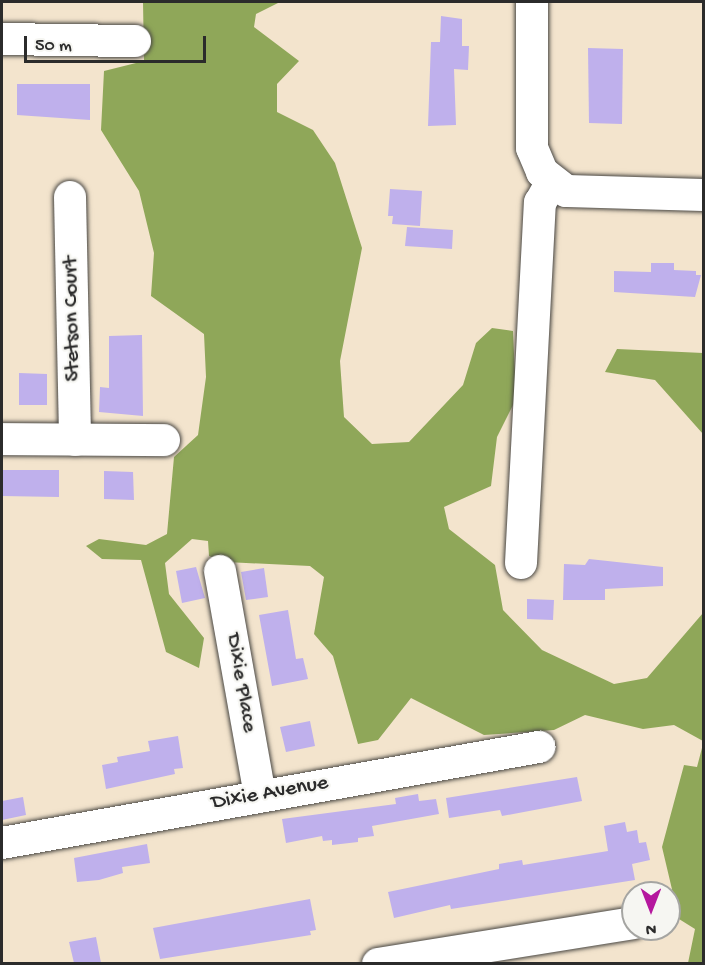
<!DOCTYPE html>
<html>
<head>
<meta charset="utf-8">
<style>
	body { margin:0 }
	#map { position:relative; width:705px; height:965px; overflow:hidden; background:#f3e4cd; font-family:"Gochi Hand",sans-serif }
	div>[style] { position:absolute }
	.forest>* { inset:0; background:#8fa759 }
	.building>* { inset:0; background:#bfb0ec }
	.roads { filter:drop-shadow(0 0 2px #494743) drop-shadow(0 0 2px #494743) }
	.minor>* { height:32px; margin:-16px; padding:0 16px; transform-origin:16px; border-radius:16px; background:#fff }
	span { translate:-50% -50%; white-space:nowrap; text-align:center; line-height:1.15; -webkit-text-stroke:4.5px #f6f6f2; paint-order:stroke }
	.street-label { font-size:22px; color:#2b2b2b }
	.frame { position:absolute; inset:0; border:3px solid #2b2b2b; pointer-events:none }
	.north { position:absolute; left:621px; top:881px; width:60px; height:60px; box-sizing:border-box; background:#f6f6f2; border:2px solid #a5a5a2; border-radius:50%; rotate:180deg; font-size:16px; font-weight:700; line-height:24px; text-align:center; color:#2b2b2b }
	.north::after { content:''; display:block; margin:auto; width:21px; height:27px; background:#b5179e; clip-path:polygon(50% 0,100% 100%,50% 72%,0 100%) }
	.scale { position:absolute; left:24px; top:36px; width:182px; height:27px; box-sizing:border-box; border:3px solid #2b2b2b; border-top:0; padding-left:8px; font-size:18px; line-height:21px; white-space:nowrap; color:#2b2b2b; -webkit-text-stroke:4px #f6f6f2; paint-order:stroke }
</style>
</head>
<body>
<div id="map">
	<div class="forest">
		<i style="clip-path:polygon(143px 2px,280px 2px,256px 14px,254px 27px,299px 61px,277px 84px,277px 112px,313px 130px,335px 163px,362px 248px,340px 361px,344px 417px,372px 444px,409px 442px,463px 385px,476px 343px,492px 328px,513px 331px,516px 399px,497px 437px,491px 486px,444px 507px,449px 529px,495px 565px,503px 610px,542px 650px,614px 684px,647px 678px,703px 613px,703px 741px,674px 725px,643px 729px,585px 715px,554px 730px,484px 735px,411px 698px,378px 740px,358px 744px,333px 656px,314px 634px,324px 577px,310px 566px,226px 562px,209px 556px,208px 541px,192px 539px,165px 563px,169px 594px,204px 638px,199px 668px,166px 652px,141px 560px,102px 559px,86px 546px,99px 539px,146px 545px,167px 534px,174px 457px,198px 435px,206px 377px,204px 334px,151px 296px,154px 253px,139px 191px,101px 130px,104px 71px,144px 61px)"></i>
		<i style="clip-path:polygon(617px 349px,703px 353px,703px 434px,655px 380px,605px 372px)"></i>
		<i style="clip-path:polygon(703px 744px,703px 963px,688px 963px,695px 929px,679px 919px,662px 847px,684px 765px,697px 767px)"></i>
	</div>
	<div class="building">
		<i style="clip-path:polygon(441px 16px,462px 19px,462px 46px,469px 46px,468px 70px,454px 69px,456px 125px,428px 126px,431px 42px,440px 42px)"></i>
		<i style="clip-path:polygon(588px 48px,623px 49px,622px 124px,589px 123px)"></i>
		<i style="clip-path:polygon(17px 84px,90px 84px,90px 120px,17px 115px)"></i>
		<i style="clip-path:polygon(390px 189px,422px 191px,420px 226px,392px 224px,393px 216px,388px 216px)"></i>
		<i style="clip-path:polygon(407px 227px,453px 230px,452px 249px,405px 246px)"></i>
		<i style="clip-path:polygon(651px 263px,674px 263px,674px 270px,696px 271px,696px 275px,701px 275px,695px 297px,614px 292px,614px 271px,651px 272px)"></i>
		<i style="clip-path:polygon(142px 335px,143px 416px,99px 412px,100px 387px,109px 388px,109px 336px)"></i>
		<i style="clip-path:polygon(19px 373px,47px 374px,47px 405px,19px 405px)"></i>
		<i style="clip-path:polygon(2px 470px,59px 470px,59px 497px,2px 496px)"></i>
		<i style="clip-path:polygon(104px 471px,133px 472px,134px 500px,104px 499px)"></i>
		<i style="clip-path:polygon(589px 559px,663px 567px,663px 586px,605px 589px,605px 600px,563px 600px,564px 564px,585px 565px)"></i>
		<i style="clip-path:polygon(196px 567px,205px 598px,182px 603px,176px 571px)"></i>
		<i style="clip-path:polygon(264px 568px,268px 597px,246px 600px,241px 572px)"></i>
		<i style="clip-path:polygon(527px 599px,554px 600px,553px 620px,527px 619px)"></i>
		<i style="clip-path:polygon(288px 610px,296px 659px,303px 658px,308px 679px,272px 686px,259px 615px)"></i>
		<i style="clip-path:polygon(310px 721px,315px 746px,286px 752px,280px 727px)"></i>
		<i style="clip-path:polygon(178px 736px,183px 768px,174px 769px,175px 774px,106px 789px,102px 765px,118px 762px,117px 757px,150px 751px,148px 741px)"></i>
		<i style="clip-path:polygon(577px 777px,582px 801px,502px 816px,500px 810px,449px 818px,446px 798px)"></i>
		<i style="clip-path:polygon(418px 794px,419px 801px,436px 799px,439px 814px,372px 826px,374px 836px,358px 838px,358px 842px,332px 845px,332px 840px,323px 841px,322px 836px,286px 843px,282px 819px,396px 804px,395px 798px)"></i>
		<i style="clip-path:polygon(23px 797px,26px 815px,2px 820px,2px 801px)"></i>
		<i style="clip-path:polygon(625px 822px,627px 832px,637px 830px,639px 843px,646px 842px,650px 860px,632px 864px,635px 880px,451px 909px,450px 905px,394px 918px,388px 892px,499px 869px,499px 864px,522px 860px,523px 865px,608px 851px,604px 826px)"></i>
		<i style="clip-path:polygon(147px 844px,150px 863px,122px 867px,123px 873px,99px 880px,77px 882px,74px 858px)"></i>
		<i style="clip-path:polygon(310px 899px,316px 930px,310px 931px,311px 935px,160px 959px,153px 928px)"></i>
		<i style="clip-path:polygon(96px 937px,101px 963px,74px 963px,69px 942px)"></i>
	</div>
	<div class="roads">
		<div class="minor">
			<i style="left:532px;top:2px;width:146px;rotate:90deg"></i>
			<i style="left:532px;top:148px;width:26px;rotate:67deg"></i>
			<i style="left:542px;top:172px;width:31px;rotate:38deg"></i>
			<i style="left:566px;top:191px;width:138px;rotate:1.7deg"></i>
			<i style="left:2px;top:39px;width:133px;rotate:0.9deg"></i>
			<i style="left:70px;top:197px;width:243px;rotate:88.8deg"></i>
			<i style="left:2px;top:439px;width:162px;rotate:0.4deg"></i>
			<i style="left:521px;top:563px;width:361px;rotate:-87deg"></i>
			<i style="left:540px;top:203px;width:23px;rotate:-61deg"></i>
			<i style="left:220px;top:571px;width:229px;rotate:79.9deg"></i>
			<i style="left:2px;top:843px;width:546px;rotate:-10.14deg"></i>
			<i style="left:378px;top:964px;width:258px;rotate:-9.1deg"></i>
		</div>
	</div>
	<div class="street-label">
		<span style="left:73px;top:319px;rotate:-91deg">Stetson Court</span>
		<span style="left:240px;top:683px;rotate:80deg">Dixie Place</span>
		<span style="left:270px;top:794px;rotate:-10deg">Dixie Avenue</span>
	</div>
	<div class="frame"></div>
	<div class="north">N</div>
	<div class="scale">50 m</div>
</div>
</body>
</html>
